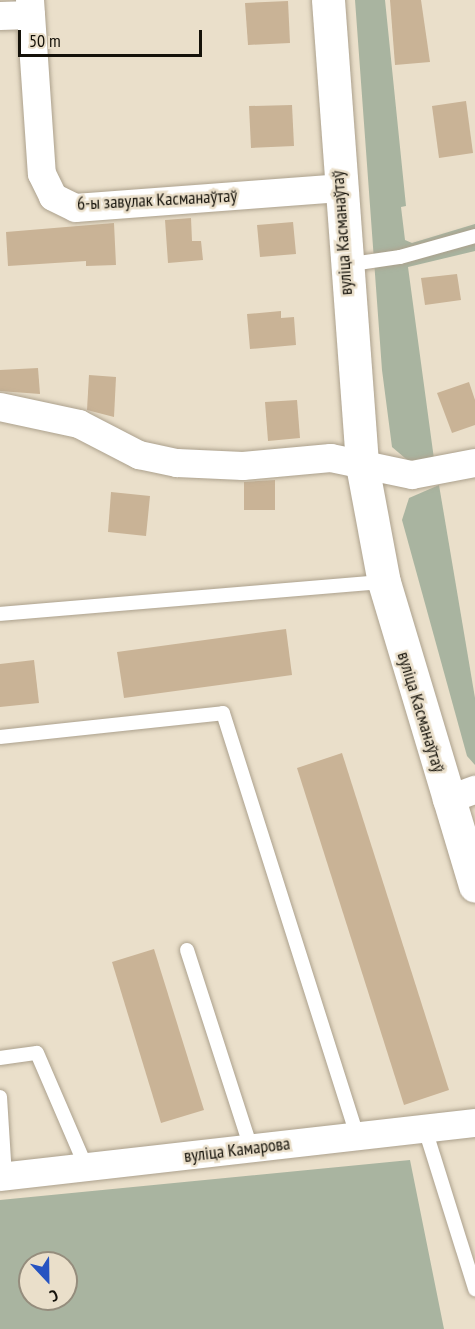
<!DOCTYPE html>
<html>
<head>
<meta charset="utf-8">
<style>
	body { margin:0 }
	#map { position:relative; width:475px; height:1329px; overflow:hidden; background:#eadfca; font-family:"PT Sans Narrow",sans-serif }
	div>[style] { position:absolute }
	.green>* { inset:0; background:#a9b4a0 }
	.building>* { inset:0; background:#c9b396 }
	.roads { filter:drop-shadow(0 0 2px #aca18d) drop-shadow(0 0 2px #aca18d) }
	.service>* { height:14px; margin:-7px; padding:0 7px; transform-origin:7px; border-radius:7px; background:#fff }
	.minor>* { height:28px; margin:-14px; padding:0 14px; transform-origin:14px; border-radius:14px; background:#fff }
	.secondary>* { height:33px; margin:-16.5px; padding:0 16.5px; transform-origin:16.5px; border-radius:16.5px; background:#fff }
	span { translate:-50% -50%; white-space:nowrap; text-align:center; line-height:1.15; -webkit-text-stroke:5px #eadfca; paint-order:stroke }
	.street-label { font-size:18px; color:#15120a }
	.north { position:absolute; left:18px; top:1251px; width:60px; height:60px; box-sizing:border-box; background:#eadfca; border:2px solid #958d7d; border-radius:50%; rotate:158deg; font-size:16px; font-weight:700; line-height:24px; text-align:center; color:#15120a }
	.north::after { content:''; display:block; margin:auto; width:21px; height:27px; background:#2653c1; clip-path:polygon(50% 0,100% 100%,50% 72%,0 100%) }
	.scale { position:absolute; left:18px; top:30px; width:184px; height:27px; box-sizing:border-box; border:3px solid #15120a; border-top:0; padding-left:8px; font-size:18px; line-height:21px; white-space:nowrap; color:#15120a; -webkit-text-stroke:4px #eadfca; paint-order:stroke }
</style>
</head>
<body>
<div id="map">
	<div class="green">
		<i style="clip-path:polygon(355px 0,385px 0,406px 206px,401px 207px,405px 240px,412px 243px,475px 224px,475px 251px,408px 267px,434px 459px,412px 464px,392px 447px,382px 370px)"></i>
		<i style="clip-path:polygon(439px 485px,475px 698px,475px 765px,467px 756px,402px 520px,409px 498px)"></i>
		<i style="clip-path:polygon(evenodd,410px 1160px,444px 1329px,0 1329px,0 1200px,410px 1160px,30px 1263px,66px 1263px,66px 1299px,30px 1299px,30px 1263px)"></i>
	</div>
	<div class="building">
		<i style="clip-path:polygon(390px 0,421px 0,430px 62px,395px 65px)"></i>
		<i style="clip-path:polygon(288px 1px,290px 43px,248px 45px,245px 3px)"></i>
		<i style="clip-path:polygon(466px 101px,473px 153px,439px 158px,432px 106px)"></i>
		<i style="clip-path:polygon(292px 105px,294px 146px,251px 148px,249px 106px)"></i>
		<i style="clip-path:polygon(191px 218px,192px 241px,201px 241px,203px 260px,168px 263px,165px 220px)"></i>
		<i style="clip-path:polygon(293px 222px,296px 254px,260px 257px,257px 225px)"></i>
		<i style="clip-path:polygon(114px 223px,116px 265px,86px 266px,86px 261px,8px 266px,6px 232px)"></i>
		<i style="clip-path:polygon(457px 274px,461px 300px,425px 305px,421px 278px)"></i>
		<i style="clip-path:polygon(281px 311px,281px 318px,294px 317px,296px 345px,250px 349px,247px 314px)"></i>
		<i style="clip-path:polygon(38px 368px,40px 394px,0 391px,0 370px)"></i>
		<i style="clip-path:polygon(89px 375px,116px 377px,114px 417px,87px 410px)"></i>
		<i style="clip-path:polygon(469px 382px,475px 400px,475px 425px,452px 433px,437px 393px)"></i>
		<i style="clip-path:polygon(297px 400px,300px 438px,268px 441px,265px 402px)"></i>
		<i style="clip-path:polygon(275px 480px,275px 510px,244px 510px,244px 482px)"></i>
		<i style="clip-path:polygon(111px 492px,150px 496px,146px 536px,108px 532px)"></i>
		<i style="clip-path:polygon(286px 629px,292px 675px,124px 698px,117px 652px)"></i>
		<i style="clip-path:polygon(34px 660px,39px 703px,0 707px,0 664px)"></i>
		<i style="clip-path:polygon(342px 753px,449px 1090px,404px 1105px,297px 768px)"></i>
		<i style="clip-path:polygon(154px 949px,204px 1110px,161px 1123px,112px 962px)"></i>
	</div>
	<div class="roads">
		<div class="service">
			<i style="left:345px;top:265px;width:56px;rotate:-8.3deg"></i>
			<i style="left:400px;top:257px;width:78px;rotate:-15.6deg"></i>
			<i style="left:0;top:614px;width:385px;rotate:-4.8deg"></i>
			<i style="left:0;top:737px;width:224px;rotate:-6.1deg"></i>
			<i style="left:223px;top:713px;width:444px;rotate:72.4deg"></i>
			<i style="left:187px;top:950px;width:208px;rotate:72.1deg"></i>
			<i style="left:0;top:1058px;width:37px;rotate:-8deg"></i>
			<i style="left:37px;top:1053px;width:124px;rotate:66.7deg"></i>
			<i style="left:0;top:1097px;width:80px;rotate:86.4deg"></i>
			<i style="left:425px;top:1129px;width:168px;rotate:72.6deg"></i>
		</div>
		<div class="minor">
			<i style="left:30px;top:0;width:174px;rotate:86.1deg"></i>
			<i style="left:42px;top:174px;width:25px;rotate:64deg"></i>
			<i style="left:53px;top:197px;width:25px;rotate:26deg"></i>
			<i style="left:76px;top:208px;width:264px;rotate:-4.3deg"></i>
			<i style="left:0;top:16px;width:31px;rotate:-2deg"></i>
			<i style="left:0;top:407px;width:81px;rotate:12.1deg"></i>
			<i style="left:79px;top:424px;width:68px;rotate:27.3deg"></i>
			<i style="left:139px;top:455px;width:39px;rotate:12deg"></i>
			<i style="left:177px;top:463px;width:66px;rotate:2.6deg"></i>
			<i style="left:243px;top:466px;width:88px;rotate:-5.2deg"></i>
			<i style="left:331px;top:458px;width:83px;rotate:11.9deg"></i>
			<i style="left:412px;top:475px;width:64px;rotate:-10.8deg"></i>
			<i style="left:447px;top:800px;width:30px;rotate:-20deg"></i>
			<i style="left:0;top:1177px;width:478px;rotate:-6.5deg"></i>
		</div>
		<div class="secondary">
			<i style="left:328px;top:0;width:466px;rotate:85.8deg"></i>
			<i style="left:362px;top:465px;width:119px;rotate:79.4deg"></i>
			<i style="left:384px;top:582px;width:317px;rotate:73.3deg"></i>
		</div>
	</div>
	<div class="street-label">
		<span style="left:157px;top:200px;rotate:-3deg">6-ы завулак Касманаўтаў</span>
		<span style="left:342px;top:233px;rotate:-94deg">вуліца Касманаўтаў</span>
		<span style="left:421px;top:712px;rotate:73deg">вуліца Касманаўтаў</span>
		<span style="left:237px;top:1150px;rotate:-7deg">вуліца Камарова</span>
	</div>
	<div class="north">С</div>
	<div class="scale">50 m</div>
</div>
</body>
</html>
